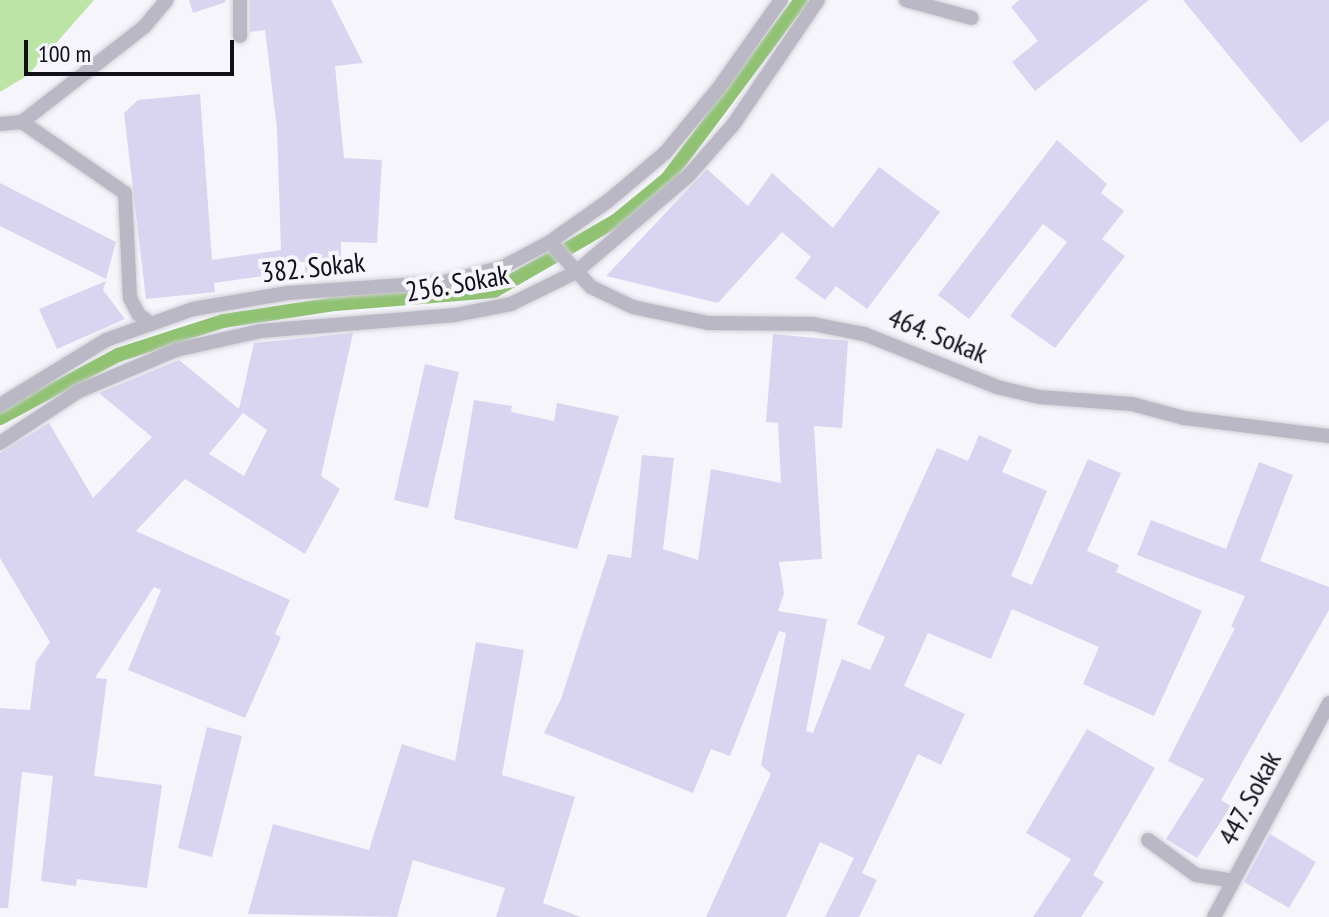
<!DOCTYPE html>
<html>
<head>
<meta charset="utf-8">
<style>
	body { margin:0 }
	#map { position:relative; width:1329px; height:917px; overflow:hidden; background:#f5f5fb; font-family:"PT Sans Narrow",sans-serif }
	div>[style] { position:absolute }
	.green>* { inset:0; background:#bce5a5 }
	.canal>* { height:14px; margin:-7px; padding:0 7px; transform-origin:7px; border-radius:7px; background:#90c272 }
	.building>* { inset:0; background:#d9d5f1 }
	.roads { filter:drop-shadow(0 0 2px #d1d0d7) drop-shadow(0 0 2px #d1d0d7) }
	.minor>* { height:14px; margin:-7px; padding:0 7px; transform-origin:7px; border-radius:7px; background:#bab8c4 }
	span { translate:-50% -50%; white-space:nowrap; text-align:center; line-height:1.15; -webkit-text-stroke:8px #f5f5fb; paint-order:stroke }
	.street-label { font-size:28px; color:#110f19 }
	.scale { position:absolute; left:24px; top:40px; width:210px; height:36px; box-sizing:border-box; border:4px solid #110f19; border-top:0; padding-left:10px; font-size:24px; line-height:28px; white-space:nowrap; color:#110f19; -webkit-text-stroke:6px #f5f5fb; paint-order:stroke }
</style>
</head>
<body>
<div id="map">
	<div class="green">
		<i style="clip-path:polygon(0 0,94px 0,28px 75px,0 92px)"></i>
	</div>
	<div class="canal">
		<i style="left:0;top:418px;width:134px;rotate:-28.1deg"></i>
		<i style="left:118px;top:355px;width:110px;rotate:-17.9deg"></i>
		<i style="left:223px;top:321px;width:114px;rotate:-8.6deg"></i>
		<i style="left:336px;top:304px;width:159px;rotate:-4.7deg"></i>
		<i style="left:494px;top:291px;width:142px;rotate:-30deg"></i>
		<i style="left:617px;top:220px;width:65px;rotate:-39.4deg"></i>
		<i style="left:667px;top:179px;width:224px;rotate:-53.2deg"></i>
	</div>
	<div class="building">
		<i style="clip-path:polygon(189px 0,225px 0,226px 2px,193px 13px)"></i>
		<i style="clip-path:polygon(250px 0,331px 0,363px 63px,335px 66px,344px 158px,382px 160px,377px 243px,341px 242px,341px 275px,305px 276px,305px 262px,268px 262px,270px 275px,214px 283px,215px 292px,146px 299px,124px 113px,138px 100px,200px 94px,212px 260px,281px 250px,277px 129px,265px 30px,250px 32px)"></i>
		<i style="clip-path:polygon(1019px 0,1149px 0,1035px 91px,1012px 62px,1038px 41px,1011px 7px)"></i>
		<i style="clip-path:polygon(1183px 0,1329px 0,1329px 120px,1301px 143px)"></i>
		<i style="clip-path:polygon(1057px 140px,1107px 184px,1101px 193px,1124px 211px,1102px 239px,1125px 256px,1055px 348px,1010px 316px,1067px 242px,1043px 224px,969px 319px,938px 295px)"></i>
		<i style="clip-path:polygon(879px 167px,940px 212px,867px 309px,836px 286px,825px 300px,795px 278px,811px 257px,782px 232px,718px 303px,606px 276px,707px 169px,748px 206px,772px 173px,833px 228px)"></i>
		<i style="clip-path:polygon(0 183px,116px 242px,106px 279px,0 226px)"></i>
		<i style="clip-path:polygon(106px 281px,103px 290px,125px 319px,57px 349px,39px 309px)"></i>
		<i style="clip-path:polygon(evenodd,353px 333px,321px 476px,340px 489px,305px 554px,185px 479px,136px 531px,290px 600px,275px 634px,281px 637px,245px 718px,128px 670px,161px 590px,154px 587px,95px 678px,107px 679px,94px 776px,162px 785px,147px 888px,77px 879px,76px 886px,41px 881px,53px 776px,22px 772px,8px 908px,0 908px,0 708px,30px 710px,36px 662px,50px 642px,0 558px,0 453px,49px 423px,93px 498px,152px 437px,99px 393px,179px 360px,239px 409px,254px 343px,353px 333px,243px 413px,267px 430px,244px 476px,209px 454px,243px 413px)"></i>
		<i style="clip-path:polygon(773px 334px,848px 341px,842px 428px,814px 426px,822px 559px,779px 562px,784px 593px,778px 611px,827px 619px,806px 731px,813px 733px,842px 659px,870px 670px,885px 637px,857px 624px,937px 448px,968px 461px,979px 435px,1012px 450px,1002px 472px,1047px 491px,1011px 576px,1032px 585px,1088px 459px,1121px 473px,1087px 551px,1119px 565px,1116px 572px,1202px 611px,1154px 716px,1083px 684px,1099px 647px,1012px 609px,991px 659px,928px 633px,904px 686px,965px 714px,941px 765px,918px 754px,862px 873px,877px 880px,859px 917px,825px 917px,854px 858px,820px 842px,786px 917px,706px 917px,771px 774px,761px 765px,786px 633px,779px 631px,730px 756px,711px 749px,693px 793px,544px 733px,561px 699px,608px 554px,631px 558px,642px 455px,674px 458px,663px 549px,698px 560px,711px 469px,781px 483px,778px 423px,766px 422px)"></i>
		<i style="clip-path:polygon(425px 364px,459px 372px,428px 508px,394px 500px)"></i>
		<i style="clip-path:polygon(474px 400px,512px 406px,511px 412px,554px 421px,557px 403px,619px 416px,577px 549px,454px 519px)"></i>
		<i style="clip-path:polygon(1259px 462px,1293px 475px,1260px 561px,1329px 587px,1329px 610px,1221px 800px,1231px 806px,1197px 858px,1166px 839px,1204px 779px,1168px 761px,1235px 628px,1231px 627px,1245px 596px,1137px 555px,1151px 520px,1226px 549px)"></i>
		<i style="clip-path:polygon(476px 642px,524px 650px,502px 775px,575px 797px,543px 903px,581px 917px,496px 917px,505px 888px,413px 860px,397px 917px,248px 914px,273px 824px,369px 850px,402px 744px,455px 761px)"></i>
		<i style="clip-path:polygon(207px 727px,242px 736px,212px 857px,178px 848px)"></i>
		<i style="clip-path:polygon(1087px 729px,1155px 768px,1093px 875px,1104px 882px,1081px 917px,1033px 917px,1071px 859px,1026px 833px)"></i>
		<i style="clip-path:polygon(1270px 834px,1316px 862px,1289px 908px,1244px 882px)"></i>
	</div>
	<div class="roads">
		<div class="minor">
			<i style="left:240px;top:0;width:36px;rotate:90deg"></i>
			<i style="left:906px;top:0;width:68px;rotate:15.3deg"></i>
			<i style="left:22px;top:122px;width:155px;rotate:-37.9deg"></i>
			<i style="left:144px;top:27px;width:35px;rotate:-50deg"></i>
			<i style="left:0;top:124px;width:22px;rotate:-5deg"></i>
			<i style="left:22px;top:122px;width:125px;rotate:34.6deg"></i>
			<i style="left:125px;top:193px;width:105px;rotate:87.3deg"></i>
			<i style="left:130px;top:298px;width:18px;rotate:63deg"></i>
			<i style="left:138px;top:314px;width:15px;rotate:37deg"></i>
			<i style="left:550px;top:242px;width:61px;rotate:47.7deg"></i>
			<i style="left:591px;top:287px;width:47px;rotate:25.5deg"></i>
			<i style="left:633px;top:307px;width:77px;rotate:12deg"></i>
			<i style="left:708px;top:323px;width:105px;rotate:0.5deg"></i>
			<i style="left:813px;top:324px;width:52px;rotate:11.1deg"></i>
			<i style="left:864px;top:334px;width:143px;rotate:21.7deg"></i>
			<i style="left:997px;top:387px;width:43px;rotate:13.4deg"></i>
			<i style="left:1039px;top:397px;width:93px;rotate:4.3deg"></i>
			<i style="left:1132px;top:404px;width:54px;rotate:15.1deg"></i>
			<i style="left:1184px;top:418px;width:146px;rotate:7.1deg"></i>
			<i style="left:0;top:405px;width:124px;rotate:-31.5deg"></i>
			<i style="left:106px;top:340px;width:92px;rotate:-19.6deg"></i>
			<i style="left:193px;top:309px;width:96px;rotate:-9.6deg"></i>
			<i style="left:288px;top:293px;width:156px;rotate:-4deg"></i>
			<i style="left:444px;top:282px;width:61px;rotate:-14.3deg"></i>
			<i style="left:503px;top:267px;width:53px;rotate:-28deg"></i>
			<i style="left:550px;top:242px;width:71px;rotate:-35.3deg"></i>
			<i style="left:608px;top:201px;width:75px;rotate:-40.1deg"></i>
			<i style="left:665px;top:153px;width:83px;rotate:-50.4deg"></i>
			<i style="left:718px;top:89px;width:109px;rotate:-54.7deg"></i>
			<i style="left:0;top:443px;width:95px;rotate:-33.4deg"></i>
			<i style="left:79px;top:391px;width:105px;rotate:-22.9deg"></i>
			<i style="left:176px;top:350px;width:86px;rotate:-12.7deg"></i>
			<i style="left:260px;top:331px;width:196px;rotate:-4.7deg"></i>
			<i style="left:455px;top:315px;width:57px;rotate:-11.1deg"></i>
			<i style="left:511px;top:304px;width:72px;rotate:-26.2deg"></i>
			<i style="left:576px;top:272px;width:148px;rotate:-40.6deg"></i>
			<i style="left:688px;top:176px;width:68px;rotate:-48.6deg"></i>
			<i style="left:733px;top:125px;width:151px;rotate:-55.8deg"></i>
			<i style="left:1148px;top:840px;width:59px;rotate:36.1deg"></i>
			<i style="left:1196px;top:875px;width:37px;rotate:9deg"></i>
			<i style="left:1214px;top:917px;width:243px;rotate:-61.7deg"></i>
		</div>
	</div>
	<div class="street-label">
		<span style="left:313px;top:267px;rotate:-6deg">382. Sokak</span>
		<span style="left:457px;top:283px;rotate:-10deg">256. Sokak</span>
		<span style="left:938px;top:335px;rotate:22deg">464. Sokak</span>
		<span style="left:1249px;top:798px;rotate:-62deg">447. Sokak</span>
	</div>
	<div class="scale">100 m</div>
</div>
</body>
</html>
